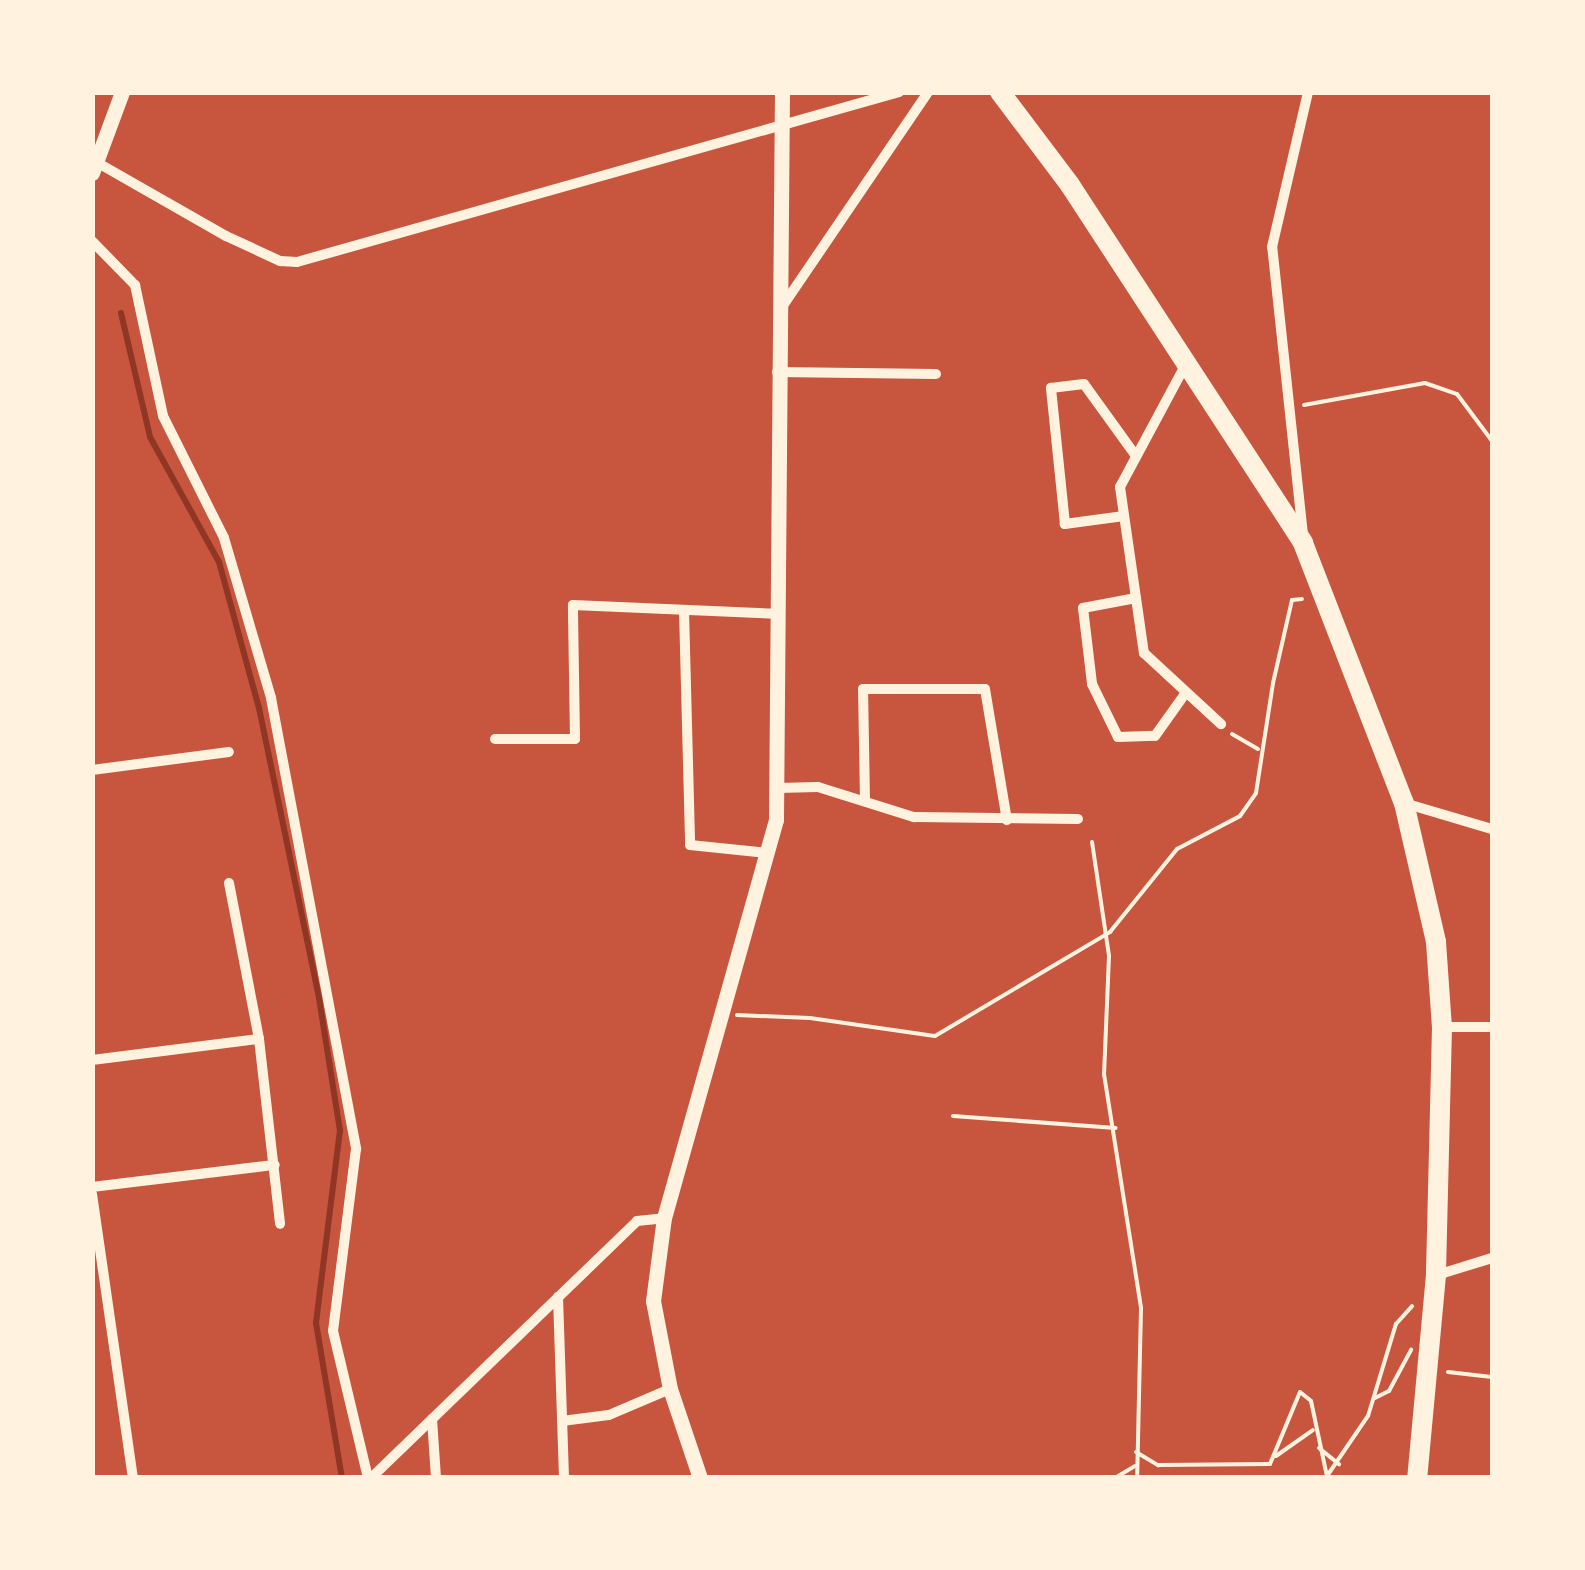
<!DOCTYPE html>
<html>
<head>
<meta charset="utf-8">
<style>
	body { margin:0 }
	#map { position:relative; width:1585px; height:1570px; overflow:hidden; background:#c8553d; font-family:"Source Sans 3",sans-serif }
	div>[style] { position:absolute }
	.stream>* { height:6px; margin:-3px; padding:0 3px; transform-origin:3px; border-radius:3px; background:#8f3625 }
	.path>* { height:4px; margin:-2px; padding:0 2px; transform-origin:2px; border-radius:2px; background:#fff3e0 }
	.minor>* { height:10px; margin:-5px; padding:0 5px; transform-origin:5px; border-radius:5px; background:#fff3e0 }
	.tertiary>* { height:15px; margin:-7.5px; padding:0 7.5px; transform-origin:7.5px; border-radius:7.5px; background:#fff3e0 }
	.primary>* { height:20px; margin:-10px; padding:0 10px; transform-origin:10px; border-radius:10px; background:#fff3e0 }
	span { translate:-50% -50%; white-space:nowrap; text-align:center; line-height:1.15; -webkit-text-stroke:8px #fff3e0; paint-order:stroke }
	.frame { position:absolute; inset:0; border:95px solid #fff3e0; pointer-events:none }
</style>
</head>
<body>
<div id="map">
	<div class="stream">
		<i style="left:121px;top:313px;width:127px;rotate:76.8deg"></i>
		<i style="left:150px;top:437px;width:143px;rotate:61.1deg"></i>
		<i style="left:219px;top:562px;width:151px;rotate:74.7deg"></i>
		<i style="left:259px;top:708px;width:296px;rotate:78.3deg"></i>
		<i style="left:319px;top:998px;width:134px;rotate:81deg"></i>
		<i style="left:340px;top:1130px;width:194px;rotate:97.1deg"></i>
		<i style="left:316px;top:1323px;width:157px;rotate:80.5deg"></i>
	</div>
	<div class="path">
		<i style="left:1304px;top:405px;width:123px;rotate:-10.3deg"></i>
		<i style="left:1425px;top:383px;width:34px;rotate:19deg"></i>
		<i style="left:1457px;top:394px;width:59px;rotate:53.3deg"></i>
		<i style="left:1232px;top:734px;width:30px;rotate:30deg"></i>
		<i style="left:1092px;top:842px;width:115px;rotate:81.5deg"></i>
		<i style="left:1109px;top:956px;width:118px;rotate:92.4deg"></i>
		<i style="left:1104px;top:1074px;width:237px;rotate:81deg"></i>
		<i style="left:1141px;top:1308px;width:170px;rotate:91.3deg"></i>
		<i style="left:737px;top:1015px;width:73px;rotate:2.4deg"></i>
		<i style="left:810px;top:1018px;width:126px;rotate:8.2deg"></i>
		<i style="left:935px;top:1036px;width:204px;rotate:-30.7deg"></i>
		<i style="left:1110px;top:932px;width:107px;rotate:-51.1deg"></i>
		<i style="left:1177px;top:849px;width:71px;rotate:-27.6deg"></i>
		<i style="left:1240px;top:816px;width:28px;rotate:-55deg"></i>
		<i style="left:1256px;top:793px;width:111px;rotate:-81.2deg"></i>
		<i style="left:1273px;top:683px;width:85px;rotate:-77.1deg"></i>
		<i style="left:1292px;top:600px;width:10px;rotate:-6deg"></i>
		<i style="left:953px;top:1116px;width:163px;rotate:4.2deg"></i>
		<i style="left:1448px;top:1372px;width:44px;rotate:6.5deg"></i>
		<i style="left:1375px;top:1398px;width:16px;rotate:-27deg"></i>
		<i style="left:1389px;top:1391px;width:47px;rotate:-61.8deg"></i>
		<i style="left:1319px;top:1448px;width:26px;rotate:39deg"></i>
		<i style="left:1136px;top:1452px;width:26px;rotate:31deg"></i>
		<i style="left:1158px;top:1465px;width:112px;rotate:-0.5deg"></i>
		<i style="left:1270px;top:1464px;width:78px;rotate:-67.4deg"></i>
		<i style="left:1300px;top:1392px;width:14px;rotate:39deg"></i>
		<i style="left:1311px;top:1401px;width:77px;rotate:78deg"></i>
		<i style="left:1327px;top:1476px;width:73px;rotate:-55.7deg"></i>
		<i style="left:1368px;top:1416px;width:96px;rotate:-73.1deg"></i>
		<i style="left:1396px;top:1324px;width:24px;rotate:-48deg"></i>
		<i style="left:1276px;top:1456px;width:45px;rotate:-35.1deg"></i>
		<i style="left:1115px;top:1478px;width:23px;rotate:-31deg"></i>
	</div>
	<div class="minor">
		<i style="left:98px;top:163px;width:147px;rotate:29.7deg"></i>
		<i style="left:226px;top:236px;width:60px;rotate:24.8deg"></i>
		<i style="left:280px;top:261px;width:17px;rotate:3deg"></i>
		<i style="left:297px;top:262px;width:626px;rotate:-15.77deg"></i>
		<i style="left:92px;top:241px;width:62px;rotate:45.7deg"></i>
		<i style="left:135px;top:285px;width:134px;rotate:77.9deg"></i>
		<i style="left:163px;top:416px;width:136px;rotate:63.4deg"></i>
		<i style="left:224px;top:538px;width:167px;rotate:73.6deg"></i>
		<i style="left:271px;top:698px;width:459px;rotate:79.3deg"></i>
		<i style="left:356px;top:1149px;width:183px;rotate:97.2deg"></i>
		<i style="left:333px;top:1331px;width:151px;rotate:76.6deg"></i>
		<i style="left:782px;top:307px;width:260px;rotate:-55.8deg"></i>
		<i style="left:1187px;top:362px;width:142px;rotate:118.2deg"></i>
		<i style="left:1120px;top:487px;width:168px;rotate:81.8deg"></i>
		<i style="left:1144px;top:653px;width:105px;rotate:42.7deg"></i>
		<i style="left:777px;top:372px;width:159px;rotate:0.7deg"></i>
		<i style="left:1124px;top:516px;width:60px;rotate:172.3deg"></i>
		<i style="left:1065px;top:524px;width:137px;rotate:-95.9deg"></i>
		<i style="left:1051px;top:388px;width:33px;rotate:-7deg"></i>
		<i style="left:1084px;top:384px;width:89px;rotate:54.2deg"></i>
		<i style="left:1303px;top:535px;width:290px;rotate:-96.1deg"></i>
		<i style="left:1272px;top:247px;width:159px;rotate:-76.9deg"></i>
		<i style="left:1136px;top:598px;width:54px;rotate:169.3deg"></i>
		<i style="left:1083px;top:608px;width:77px;rotate:83.2deg"></i>
		<i style="left:1092px;top:684px;width:59px;rotate:63.9deg"></i>
		<i style="left:1118px;top:737px;width:37px;rotate:-2deg"></i>
		<i style="left:1155px;top:736px;width:52px;rotate:-54.5deg"></i>
		<i style="left:684px;top:610px;width:235px;rotate:88.5deg"></i>
		<i style="left:690px;top:845px;width:77px;rotate:5.9deg"></i>
		<i style="left:495px;top:739px;width:80px"></i>
		<i style="left:575px;top:739px;width:134px;rotate:-90.9deg"></i>
		<i style="left:573px;top:605px;width:203px;rotate:2.5deg"></i>
		<i style="left:92px;top:770px;width:138px;rotate:-7.5deg"></i>
		<i style="left:777px;top:788px;width:41px;rotate:-1.4deg"></i>
		<i style="left:818px;top:787px;width:101px;rotate:17.4deg"></i>
		<i style="left:914px;top:817px;width:164px;rotate:0.7deg"></i>
		<i style="left:865px;top:801px;width:112px;rotate:-91deg"></i>
		<i style="left:863px;top:689px;width:122px"></i>
		<i style="left:985px;top:689px;width:133px;rotate:80.5deg"></i>
		<i style="left:1404px;top:803px;width:92px;rotate:16.5deg"></i>
		<i style="left:229px;top:883px;width:159px;rotate:79.1deg"></i>
		<i style="left:259px;top:1039px;width:186px;rotate:83.5deg"></i>
		<i style="left:1442px;top:1027px;width:50px"></i>
		<i style="left:92px;top:1060px;width:168px;rotate:-7.2deg"></i>
		<i style="left:92px;top:1187px;width:184px;rotate:-6.9deg"></i>
		<i style="left:92px;top:1194px;width:287px;rotate:81.8deg"></i>
		<i style="left:1437px;top:1275px;width:58px;rotate:-17.2deg"></i>
		<i style="left:558px;top:1297px;width:181px;rotate:88.1deg"></i>
		<i style="left:432px;top:1419px;width:59px;rotate:86.1deg"></i>
		<i style="left:562px;top:1421px;width:47px;rotate:-7.3deg"></i>
		<i style="left:609px;top:1415px;width:66px;rotate:-23.1deg"></i>
		<i style="left:371px;top:1478px;width:370px;rotate:-44deg"></i>
		<i style="left:637px;top:1221px;width:27px;rotate:-6deg"></i>
	</div>
	<div class="tertiary">
		<i style="left:92px;top:173px;width:86px;rotate:-69.7deg"></i>
		<i style="left:700px;top:1478px;width:94px;rotate:-108.6deg"></i>
		<i style="left:670px;top:1389px;width:90px;rotate:-100.9deg"></i>
		<i style="left:653px;top:1301px;width:84px;rotate:-82.5deg"></i>
		<i style="left:664px;top:1218px;width:413px;rotate:-74.3deg"></i>
		<i style="left:776px;top:820px;width:728px;rotate:-89.53deg"></i>
	</div>
	<div class="primary">
		<i style="left:1000px;top:92px;width:116px;rotate:53deg"></i>
		<i style="left:1070px;top:185px;width:427px;rotate:56.9deg"></i>
		<i style="left:1303px;top:543px;width:279px;rotate:68.8deg"></i>
		<i style="left:1404px;top:803px;width:143px;rotate:77deg"></i>
		<i style="left:1436px;top:942px;width:85px;rotate:86deg"></i>
		<i style="left:1442px;top:1027px;width:248px;rotate:91.4deg"></i>
		<i style="left:1436px;top:1275px;width:204px;rotate:95.3deg"></i>
	</div>
	<div class="frame"></div>
</div>
</body>
</html>
